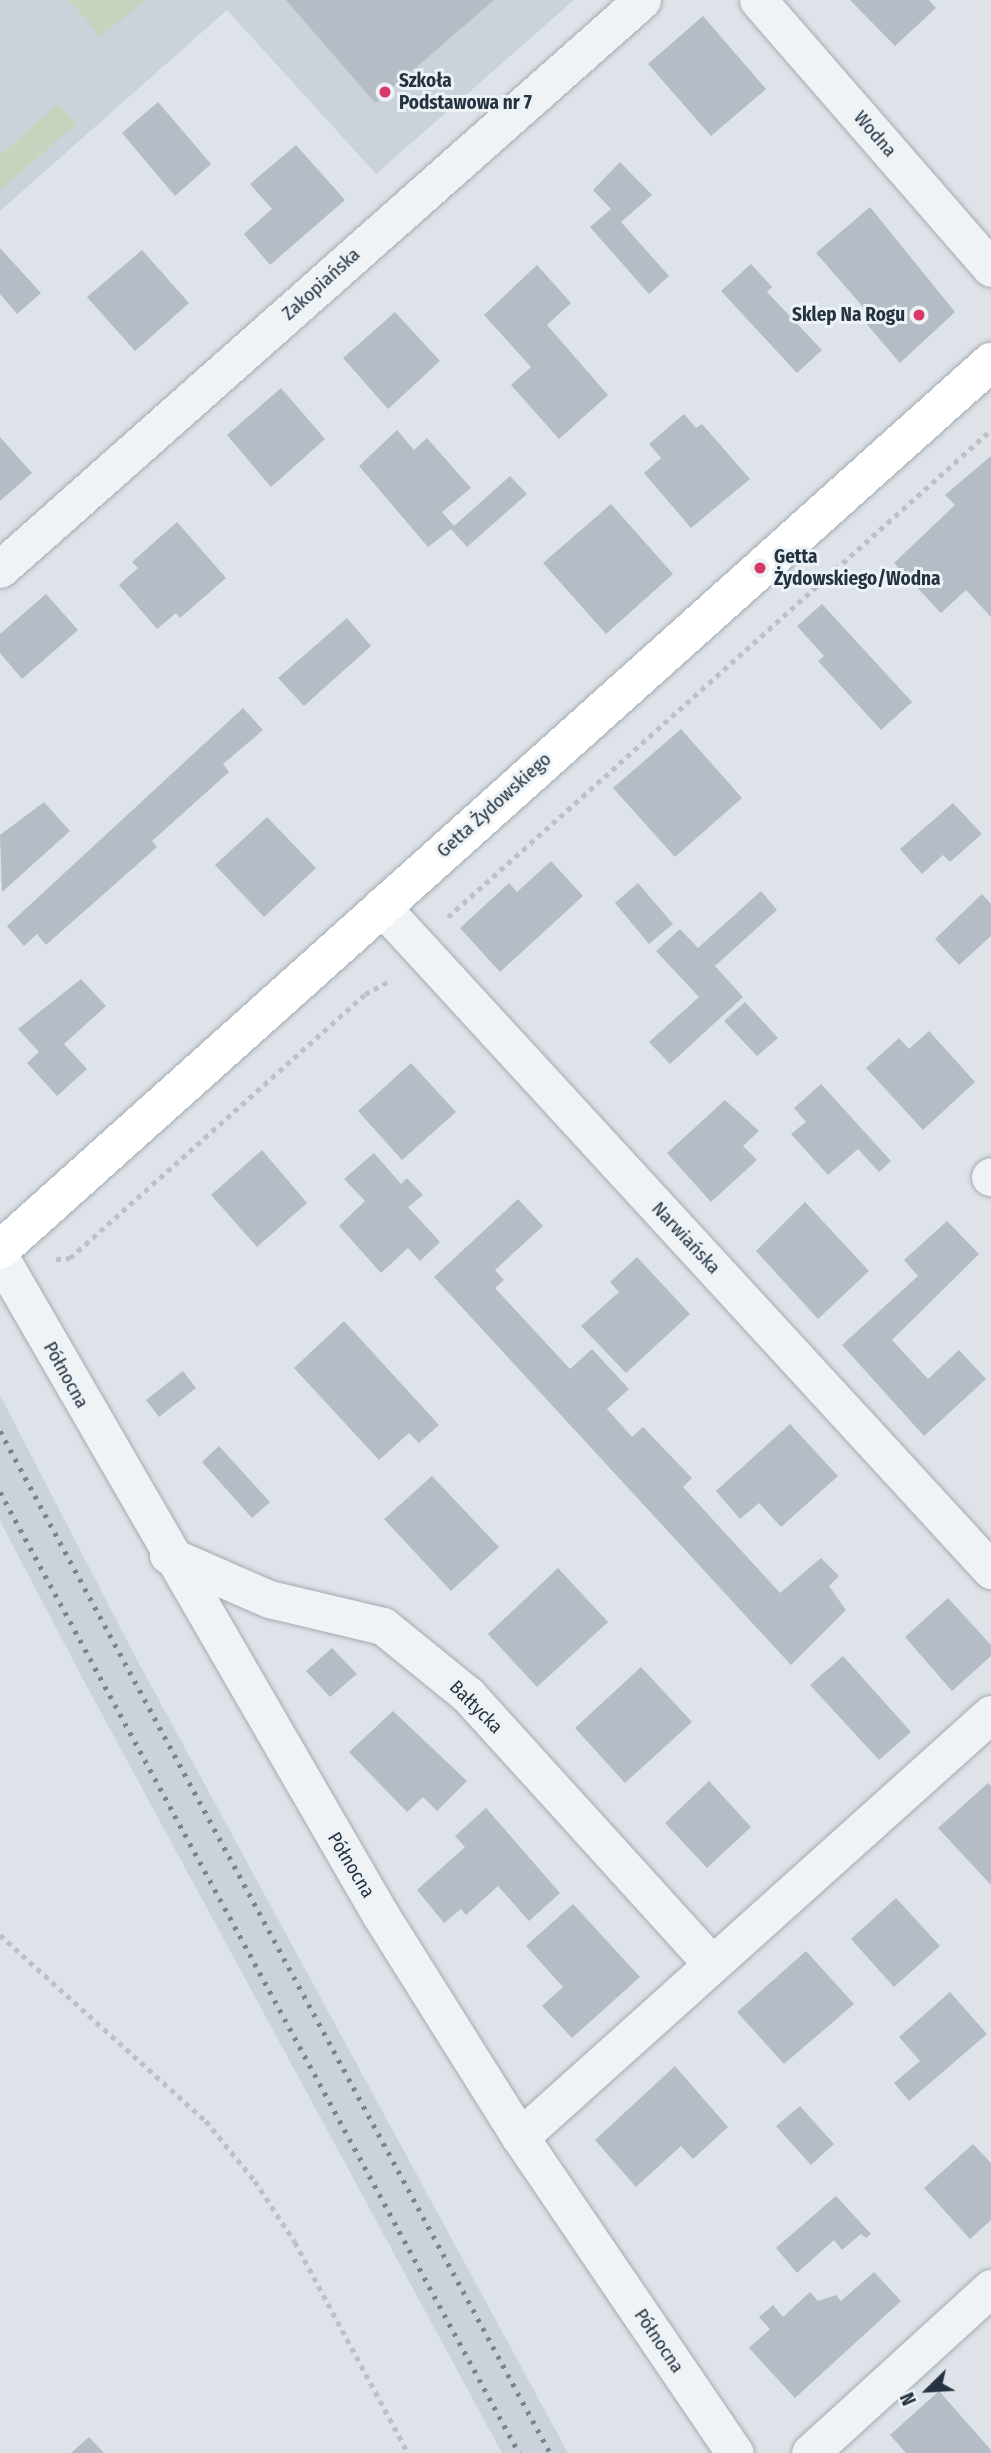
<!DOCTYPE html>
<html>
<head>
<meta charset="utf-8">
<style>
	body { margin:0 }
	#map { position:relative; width:991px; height:2453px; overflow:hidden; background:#dde3e8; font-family:"Fira Sans Condensed",sans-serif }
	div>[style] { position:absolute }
	.built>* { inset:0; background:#cbd3da }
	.green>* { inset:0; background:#c6d3bd }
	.building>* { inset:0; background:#b4bdc5 }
	.path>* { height:4.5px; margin-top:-2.25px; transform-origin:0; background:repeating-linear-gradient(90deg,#bbc1c7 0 5px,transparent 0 10px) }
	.roads { filter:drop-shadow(0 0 2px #a2abb2) drop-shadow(0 0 2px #a2abb2) }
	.street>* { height:37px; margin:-18.5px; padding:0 18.5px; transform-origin:18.5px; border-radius:18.5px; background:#f0f3f6 }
	.secondary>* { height:38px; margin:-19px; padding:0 19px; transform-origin:19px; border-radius:19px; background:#fff }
	.rail>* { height:5px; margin-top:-2.5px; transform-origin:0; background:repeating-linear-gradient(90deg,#758593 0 3.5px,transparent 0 10.5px) }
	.dots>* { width:19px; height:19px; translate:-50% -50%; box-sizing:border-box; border:4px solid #ecf2f6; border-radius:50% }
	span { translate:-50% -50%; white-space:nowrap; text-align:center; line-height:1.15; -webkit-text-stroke:6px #ecf2f6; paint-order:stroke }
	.poi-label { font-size:19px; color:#253340; font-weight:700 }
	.left { translate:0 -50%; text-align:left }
	.right { translate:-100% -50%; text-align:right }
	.street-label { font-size:19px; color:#253340 }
	.north { position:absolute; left:893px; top:2355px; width:70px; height:70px; -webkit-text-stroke:5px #ecf2f6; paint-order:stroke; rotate:246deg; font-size:19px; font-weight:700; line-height:28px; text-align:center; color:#253340 }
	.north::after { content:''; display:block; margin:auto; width:24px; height:32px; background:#253340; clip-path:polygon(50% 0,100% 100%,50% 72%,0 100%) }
</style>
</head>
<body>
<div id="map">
	<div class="built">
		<i style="clip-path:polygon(0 0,574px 0,376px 174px,227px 10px,0 211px)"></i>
		<i style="clip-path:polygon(0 1395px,135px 1656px,568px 2453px,502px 2453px,85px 1683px,0 1521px)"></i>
	</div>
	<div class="green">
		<i style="clip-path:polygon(69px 0,145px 0,101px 37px)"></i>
		<i style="clip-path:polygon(58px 104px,76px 124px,0 190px,0 155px)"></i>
	</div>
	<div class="building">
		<i style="clip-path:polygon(286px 0,494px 0,375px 103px)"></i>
		<i style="clip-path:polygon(850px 0,929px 0,936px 8px,895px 46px)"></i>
		<i style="clip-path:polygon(703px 16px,766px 89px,711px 136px,648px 64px)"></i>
		<i style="clip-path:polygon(158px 102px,211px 164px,175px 196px,122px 133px)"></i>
		<i style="clip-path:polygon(296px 145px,345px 200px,270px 265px,244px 234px,272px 209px,250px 184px)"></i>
		<i style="clip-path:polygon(620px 162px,652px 195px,621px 222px,669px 276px,649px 294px,590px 227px,611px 209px,593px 190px)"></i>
		<i style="clip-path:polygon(870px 207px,955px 312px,900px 363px,864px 321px,871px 316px,816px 253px)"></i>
		<i style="clip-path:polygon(0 248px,41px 293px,17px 314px,0 294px)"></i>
		<i style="clip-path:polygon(142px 250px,189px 303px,135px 351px,87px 297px)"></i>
		<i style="clip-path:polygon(751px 264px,772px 287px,767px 292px,822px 350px,797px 373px,721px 291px)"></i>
		<i style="clip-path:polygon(537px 265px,571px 303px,547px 325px,608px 395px,559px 439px,511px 385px,531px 367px,484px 315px)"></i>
		<i style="clip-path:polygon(395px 312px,440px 361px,388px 409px,343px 358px)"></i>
		<i style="clip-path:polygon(281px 388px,325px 439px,271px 487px,227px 435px)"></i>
		<i style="clip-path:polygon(684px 414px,696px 428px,702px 424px,750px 479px,691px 528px,644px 473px,661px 458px,649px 444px)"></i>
		<i style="clip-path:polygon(397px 430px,414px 450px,427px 438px,471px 488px,442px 512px,454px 526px,510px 476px,527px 494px,467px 547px,451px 529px,428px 547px,359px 466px)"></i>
		<i style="clip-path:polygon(0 437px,32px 473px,0 501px)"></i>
		<i style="clip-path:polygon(991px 456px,991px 617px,966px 590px,941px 613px,894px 563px,955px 505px,945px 495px)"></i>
		<i style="clip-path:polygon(611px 504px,673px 574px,606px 634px,543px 563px)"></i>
		<i style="clip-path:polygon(177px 522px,226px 578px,180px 618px,176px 613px,157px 629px,119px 585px,138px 568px,132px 562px)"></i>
		<i style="clip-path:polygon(46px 594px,78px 630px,22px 679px,0 653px,0 634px)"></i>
		<i style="clip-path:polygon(822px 604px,912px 702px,881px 730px,818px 661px,824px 656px,797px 626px)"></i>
		<i style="clip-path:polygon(347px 618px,371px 646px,304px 706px,278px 678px)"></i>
		<i style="clip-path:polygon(243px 708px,263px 730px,223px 764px,229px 772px,152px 841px,157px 847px,46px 945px,37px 934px,24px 946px,7px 926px)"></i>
		<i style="clip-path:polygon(681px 729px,742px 798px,675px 857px,613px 788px)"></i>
		<i style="clip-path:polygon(44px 802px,70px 831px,2px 892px,0 835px)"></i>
		<i style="clip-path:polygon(953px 803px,982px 834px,950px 862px,943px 855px,922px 874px,900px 849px)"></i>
		<i style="clip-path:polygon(267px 817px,316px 868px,264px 917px,215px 865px)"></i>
		<i style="clip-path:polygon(551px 861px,583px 896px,500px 972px,460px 928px,509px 883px,517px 892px)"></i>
		<i style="clip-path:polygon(638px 883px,673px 924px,649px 944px,615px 903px)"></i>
		<i style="clip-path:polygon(761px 891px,777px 910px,715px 966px,743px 997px,670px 1064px,649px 1042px,699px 997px,656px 951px,680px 929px,698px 948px)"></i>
		<i style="clip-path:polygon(982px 894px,991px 904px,991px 936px,959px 965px,935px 939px)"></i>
		<i style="clip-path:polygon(81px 979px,106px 1006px,64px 1044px,87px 1069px,57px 1096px,27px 1063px,39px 1052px,18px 1029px)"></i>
		<i style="clip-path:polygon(745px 1002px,778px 1038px,757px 1056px,724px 1021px)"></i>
		<i style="clip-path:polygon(929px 1031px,975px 1082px,923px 1130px,866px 1068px,899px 1038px,909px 1049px)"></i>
		<i style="clip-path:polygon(411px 1063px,456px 1112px,402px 1160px,358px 1111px)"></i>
		<i style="clip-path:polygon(821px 1084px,891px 1161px,879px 1172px,858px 1149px,828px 1175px,791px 1134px,806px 1122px,794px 1108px)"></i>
		<i style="clip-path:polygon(725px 1100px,759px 1131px,743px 1146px,757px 1160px,711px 1202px,667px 1153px)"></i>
		<i style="clip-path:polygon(262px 1150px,307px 1203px,257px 1247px,211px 1195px)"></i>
		<i style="clip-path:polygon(374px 1153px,401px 1184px,407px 1178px,423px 1195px,408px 1207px,440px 1242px,420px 1261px,408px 1248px,381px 1273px,339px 1226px,365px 1201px,344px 1179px)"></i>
		<i style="clip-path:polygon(518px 1199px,543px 1226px,495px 1270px,504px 1280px,495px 1288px,570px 1369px,592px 1349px,629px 1389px,607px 1409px,632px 1437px,643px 1427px,692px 1478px,683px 1487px,780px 1593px,821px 1558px,839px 1576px,829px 1586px,846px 1610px,791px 1665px,434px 1277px)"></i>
		<i style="clip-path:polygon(805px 1202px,869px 1271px,818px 1319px,756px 1251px)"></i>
		<i style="clip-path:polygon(947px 1221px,979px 1254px,892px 1340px,928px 1379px,959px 1350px,986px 1379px,924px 1436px,842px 1345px,918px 1276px,904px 1260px)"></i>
		<i style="clip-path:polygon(637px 1257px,690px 1314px,626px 1373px,581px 1326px,619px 1292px,610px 1282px)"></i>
		<i style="clip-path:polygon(344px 1321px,439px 1425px,419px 1443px,409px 1433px,379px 1460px,294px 1368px)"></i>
		<i style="clip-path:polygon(183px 1371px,196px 1388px,159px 1417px,146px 1400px)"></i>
		<i style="clip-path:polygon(790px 1424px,838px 1476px,781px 1527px,759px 1503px,740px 1519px,716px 1491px)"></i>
		<i style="clip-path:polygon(219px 1446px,270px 1502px,252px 1518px,202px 1462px)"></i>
		<i style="clip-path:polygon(432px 1476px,499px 1547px,451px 1591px,384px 1519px)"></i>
		<i style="clip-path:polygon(558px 1568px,608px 1622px,537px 1687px,488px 1634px)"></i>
		<i style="clip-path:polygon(948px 1598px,991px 1645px,991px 1656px,952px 1691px,905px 1637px)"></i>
		<i style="clip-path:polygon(332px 1648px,357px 1674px,330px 1697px,306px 1671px)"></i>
		<i style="clip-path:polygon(843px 1656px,911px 1732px,879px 1760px,810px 1685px)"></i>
		<i style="clip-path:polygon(641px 1667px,692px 1722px,625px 1783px,575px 1728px)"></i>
		<i style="clip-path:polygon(393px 1711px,467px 1781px,437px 1811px,423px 1797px,407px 1812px,349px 1752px)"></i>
		<i style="clip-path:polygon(709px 1781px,751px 1827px,707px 1868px,665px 1823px)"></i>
		<i style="clip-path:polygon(988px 1783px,991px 1786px,991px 1885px,938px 1828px)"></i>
		<i style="clip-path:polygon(486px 1808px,560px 1893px,529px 1921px,498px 1886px,466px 1915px,461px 1909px,444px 1923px,417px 1890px,465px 1847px,455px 1836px)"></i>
		<i style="clip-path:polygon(896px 1898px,940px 1946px,894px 1987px,851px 1939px)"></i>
		<i style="clip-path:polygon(573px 1904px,640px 1977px,572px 2038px,542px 2006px,563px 1987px,526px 1946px)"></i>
		<i style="clip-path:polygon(806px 1951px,854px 2004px,784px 2064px,737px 2012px)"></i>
		<i style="clip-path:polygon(950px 1992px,987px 2034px,909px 2101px,894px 2083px,920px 2061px,899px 2037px)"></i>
		<i style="clip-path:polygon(675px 2066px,728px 2127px,693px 2159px,681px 2146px,636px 2187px,595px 2140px)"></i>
		<i style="clip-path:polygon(800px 2106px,834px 2144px,811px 2165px,776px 2126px)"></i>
		<i style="clip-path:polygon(973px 2144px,991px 2163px,991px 2220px,970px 2239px,924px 2188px)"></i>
		<i style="clip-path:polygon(836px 2196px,871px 2234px,866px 2238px,861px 2234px,842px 2250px,834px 2240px,797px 2273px,776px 2248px)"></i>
		<i style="clip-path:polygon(874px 2272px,901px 2301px,795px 2398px,749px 2348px,770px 2329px,759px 2317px,773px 2305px,783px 2317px,810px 2292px,818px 2301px,836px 2295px,841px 2301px)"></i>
		<i style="clip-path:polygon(939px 2391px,991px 2450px,991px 2453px,906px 2453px,890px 2435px)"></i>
		<i style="clip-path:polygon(89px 2437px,104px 2453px,71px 2453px)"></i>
	</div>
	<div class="path">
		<i style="left:448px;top:917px;width:729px;rotate:-41.89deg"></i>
		<i style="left:56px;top:1259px;width:14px;rotate:-4deg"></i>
		<i style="left:70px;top:1258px;width:396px;rotate:-41.8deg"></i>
		<i style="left:365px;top:994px;width:30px;rotate:-28deg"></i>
		<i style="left:0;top:1935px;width:278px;rotate:42.1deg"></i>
		<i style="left:206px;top:2121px;width:77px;rotate:50.8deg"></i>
		<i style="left:255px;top:2181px;width:73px;rotate:56.7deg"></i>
		<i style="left:295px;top:2242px;width:239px;rotate:61.8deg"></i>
	</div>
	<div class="roads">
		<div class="street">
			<i style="left:758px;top:0;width:355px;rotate:49deg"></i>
			<i style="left:0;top:569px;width:858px;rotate:-41.55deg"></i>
			<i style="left:381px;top:906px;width:902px;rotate:47.43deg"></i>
			<i style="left:990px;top:1177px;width:1px;rotate:-45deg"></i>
			<i style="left:0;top:1257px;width:759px;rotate:59.96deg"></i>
			<i style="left:380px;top:1914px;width:263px;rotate:57.9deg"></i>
			<i style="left:520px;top:2137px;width:382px;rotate:55.8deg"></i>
			<i style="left:168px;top:1555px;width:110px;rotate:23.5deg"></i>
			<i style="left:269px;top:1599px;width:117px;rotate:13.3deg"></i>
			<i style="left:383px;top:1626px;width:109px;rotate:39.1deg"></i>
			<i style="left:468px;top:1695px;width:363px;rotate:47.8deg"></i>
			<i style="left:520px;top:2137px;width:633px;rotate:-41.93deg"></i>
			<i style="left:810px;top:2453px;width:245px;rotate:-42.4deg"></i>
		</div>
		<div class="secondary">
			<i style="left:0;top:1250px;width:1331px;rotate:-41.86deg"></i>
		</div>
	</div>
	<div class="rail">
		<i style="left:0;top:1431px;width:1161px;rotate:61.71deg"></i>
		<i style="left:0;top:1492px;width:1092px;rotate:61.63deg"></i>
	</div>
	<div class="dots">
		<i style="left:385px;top:92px;background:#d83768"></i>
		<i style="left:919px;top:315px;background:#d83768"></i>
		<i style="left:760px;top:568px;background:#d83768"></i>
	</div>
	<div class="poi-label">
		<span class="left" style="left:399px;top:92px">Szkoła<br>Podstawowa nr 7</span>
		<span class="right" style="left:905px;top:315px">Sklep Na Rogu</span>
		<span class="left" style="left:774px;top:568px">Getta<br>Żydowskiego/Wodna</span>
	</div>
	<div class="street-label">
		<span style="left:875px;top:134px;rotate:49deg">Wodna</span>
		<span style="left:321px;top:284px;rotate:-42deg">Zakopiańska</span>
		<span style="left:494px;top:805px;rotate:-42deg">Getta Żydowskiego</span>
		<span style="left:686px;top:1238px;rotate:47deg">Narwiańska</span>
		<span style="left:66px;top:1375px;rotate:61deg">Północna</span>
		<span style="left:476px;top:1707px;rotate:45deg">Bałtycka</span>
		<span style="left:351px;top:1865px;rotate:59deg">Północna</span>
		<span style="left:659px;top:2341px;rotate:56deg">Północna</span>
	</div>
	<div class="north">N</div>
</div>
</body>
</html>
